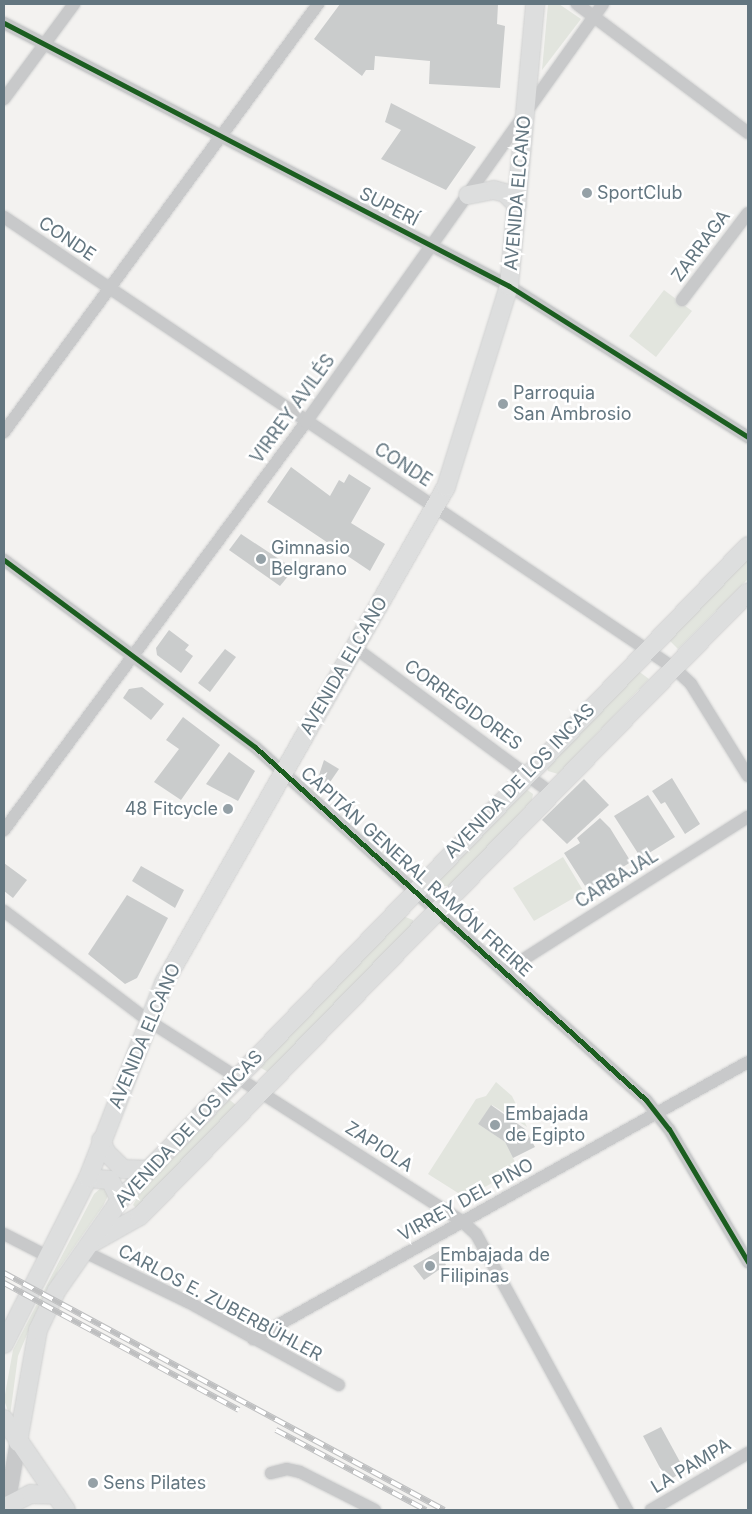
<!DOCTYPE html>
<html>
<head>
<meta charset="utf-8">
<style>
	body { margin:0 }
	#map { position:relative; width:752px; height:1514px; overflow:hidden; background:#f3f2f0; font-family:Inter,sans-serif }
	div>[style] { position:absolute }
	.green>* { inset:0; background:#e2e5de }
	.building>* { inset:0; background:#cacccc }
	.roads { filter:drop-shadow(0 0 1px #cfd0d0) drop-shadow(0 0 1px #cfd0d0) }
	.minor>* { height:12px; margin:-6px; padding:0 6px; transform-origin:6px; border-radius:6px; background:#c8c9ca }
	.tertiary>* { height:16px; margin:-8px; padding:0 8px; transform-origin:8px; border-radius:8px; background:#c8c9ca }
	.secondary>* { height:18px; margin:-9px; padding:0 9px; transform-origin:9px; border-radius:9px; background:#dddede }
	.rail>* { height:5.5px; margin-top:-2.75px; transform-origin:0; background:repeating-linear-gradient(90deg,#fff 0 11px,#bebfc0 0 22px); box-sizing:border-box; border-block:1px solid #bebfc0 }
	.cycleway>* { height:5px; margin:-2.5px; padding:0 2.5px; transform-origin:2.5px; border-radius:2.5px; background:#1b5e20 }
	.dots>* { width:14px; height:14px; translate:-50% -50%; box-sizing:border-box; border:2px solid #fff; border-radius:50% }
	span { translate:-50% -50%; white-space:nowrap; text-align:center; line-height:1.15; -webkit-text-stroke:5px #fff; paint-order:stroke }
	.street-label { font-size:18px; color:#637680 }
	.poi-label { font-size:18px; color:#637680 }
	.left { translate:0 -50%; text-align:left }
	.right { translate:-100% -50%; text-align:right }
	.frame { position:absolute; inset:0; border:5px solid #637680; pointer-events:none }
</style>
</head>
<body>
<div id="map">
	<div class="green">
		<i style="clip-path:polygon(548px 4px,559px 4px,581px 19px,542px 70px)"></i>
		<i style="clip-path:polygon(664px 290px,692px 311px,656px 357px,629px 336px)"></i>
		<i style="clip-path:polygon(748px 558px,748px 579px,678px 649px,669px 640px)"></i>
		<i style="clip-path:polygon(637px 670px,649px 679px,558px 774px,548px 771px,546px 763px)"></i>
		<i style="clip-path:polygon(526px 789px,533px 794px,532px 800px,453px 886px,442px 886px,438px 880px,516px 795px)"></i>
		<i style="clip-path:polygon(563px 857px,584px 892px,534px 921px,513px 888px)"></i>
		<i style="clip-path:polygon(403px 916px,413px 920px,413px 927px,271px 1074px,258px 1066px)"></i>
		<i style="clip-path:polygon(496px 1082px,512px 1096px,527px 1127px,492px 1105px,478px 1124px,505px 1142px,518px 1168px,466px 1198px,428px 1174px,476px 1099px,486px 1096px)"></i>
		<i style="clip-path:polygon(226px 1097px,236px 1105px,136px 1208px,133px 1205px,143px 1187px)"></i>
		<i style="clip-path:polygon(103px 1186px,108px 1196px,103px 1206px,59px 1269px,36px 1313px,18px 1356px,10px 1416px,4px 1400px,13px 1350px,94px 1194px)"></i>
	</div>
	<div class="building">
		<i style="clip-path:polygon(340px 4px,498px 4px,497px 24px,505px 26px,500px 88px,429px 84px,430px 61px,375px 56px,374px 70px,366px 70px,362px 76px,314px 39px)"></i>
		<i style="clip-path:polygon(391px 103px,476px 147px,446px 190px,381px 159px,401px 130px,385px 122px)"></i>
		<i style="clip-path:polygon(291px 467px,330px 496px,339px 480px,344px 483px,349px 474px,371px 488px,351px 523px,385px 544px,370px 571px,267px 502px)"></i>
		<i style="clip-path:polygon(241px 534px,294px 569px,280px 586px,229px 550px)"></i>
		<i style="clip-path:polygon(169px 630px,189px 645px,185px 650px,193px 656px,181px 673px,157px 655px,156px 648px)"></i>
		<i style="clip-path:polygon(225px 649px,236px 657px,210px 692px,198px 683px)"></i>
		<i style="clip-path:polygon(142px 687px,164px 704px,151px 720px,123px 698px,129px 689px)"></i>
		<i style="clip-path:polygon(183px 717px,220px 745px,181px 800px,154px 782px,179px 749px,166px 740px)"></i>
		<i style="clip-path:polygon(229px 752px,255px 771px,238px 801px,206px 784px)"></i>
		<i style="clip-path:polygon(324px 760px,339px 769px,328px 785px,318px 778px)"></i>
		<i style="clip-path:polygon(672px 778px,700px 824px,685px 834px,665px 802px,661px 804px,652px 791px)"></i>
		<i style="clip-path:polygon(584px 779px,609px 805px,567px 844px,542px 820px)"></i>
		<i style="clip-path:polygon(648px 795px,675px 837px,641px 858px,614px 816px)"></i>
		<i style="clip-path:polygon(600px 818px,610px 828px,631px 862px,587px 889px,564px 853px,580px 843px,577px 838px)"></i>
		<i style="clip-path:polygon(4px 863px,27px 880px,13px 898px,4px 891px)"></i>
		<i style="clip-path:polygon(141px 866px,184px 890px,175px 908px,132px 881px)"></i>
		<i style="clip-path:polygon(127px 895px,168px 918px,137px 978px,125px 984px,88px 954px)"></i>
		<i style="clip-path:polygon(491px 1105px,525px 1129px,535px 1147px,513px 1158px,505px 1142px,478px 1124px)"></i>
		<i style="clip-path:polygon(439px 1251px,446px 1265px,424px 1280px,413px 1266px)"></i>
		<i style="clip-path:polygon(661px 1427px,685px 1471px,667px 1481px,643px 1436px)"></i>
	</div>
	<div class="roads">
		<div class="minor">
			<i style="left:577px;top:4px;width:214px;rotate:37deg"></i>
			<i style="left:4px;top:23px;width:569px;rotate:27.51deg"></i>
			<i style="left:509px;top:286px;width:283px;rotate:32.3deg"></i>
			<i style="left:4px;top:99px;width:118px;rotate:-53.6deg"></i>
			<i style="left:4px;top:217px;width:808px;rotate:33.95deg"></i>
			<i style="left:674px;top:668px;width:23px;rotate:43deg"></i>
			<i style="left:691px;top:684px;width:108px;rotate:58.2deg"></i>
			<i style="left:682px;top:300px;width:109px;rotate:-52.8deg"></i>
			<i style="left:4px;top:432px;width:531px;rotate:-53.73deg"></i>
			<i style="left:4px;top:560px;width:313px;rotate:36.7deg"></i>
			<i style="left:255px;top:747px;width:527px;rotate:42.08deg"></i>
			<i style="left:646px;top:1100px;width:37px;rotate:52deg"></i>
			<i style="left:669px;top:1129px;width:155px;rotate:59.3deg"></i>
			<i style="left:354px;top:647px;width:245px;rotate:36.5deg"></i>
			<i style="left:4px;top:830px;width:508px;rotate:-53.49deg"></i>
			<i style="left:306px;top:422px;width:513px;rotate:-54.61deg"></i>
			<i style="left:4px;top:911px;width:182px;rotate:37.2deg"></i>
			<i style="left:149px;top:1021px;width:373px;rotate:32.6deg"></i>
			<i style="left:463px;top:1222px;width:18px;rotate:43deg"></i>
			<i style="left:476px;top:1234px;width:315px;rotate:61.3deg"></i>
			<i style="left:505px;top:971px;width:288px;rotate:-32.4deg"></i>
			<i style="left:4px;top:1234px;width:51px;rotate:27.1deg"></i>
			<i style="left:85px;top:1252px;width:114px;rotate:25.9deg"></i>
			<i style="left:188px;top:1302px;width:172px;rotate:28.8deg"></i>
			<i style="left:253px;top:1339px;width:567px;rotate:-29.23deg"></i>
			<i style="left:271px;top:1473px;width:16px;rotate:-14deg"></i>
			<i style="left:287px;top:1469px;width:13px;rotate:13deg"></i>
			<i style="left:300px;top:1472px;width:84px;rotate:26.9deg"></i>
			<i style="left:651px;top:1510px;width:113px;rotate:-30.4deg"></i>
		</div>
		<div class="tertiary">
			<i style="left:6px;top:1510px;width:69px;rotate:-80deg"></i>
		</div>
		<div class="secondary">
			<i style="left:468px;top:195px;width:26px;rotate:-11deg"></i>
			<i style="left:494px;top:190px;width:11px;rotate:15deg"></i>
			<i style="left:505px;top:193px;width:17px;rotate:45deg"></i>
			<i style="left:101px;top:1140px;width:13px;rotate:67deg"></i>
			<i style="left:106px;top:1152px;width:24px;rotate:45deg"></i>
			<i style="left:123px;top:1169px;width:23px;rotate:2deg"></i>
			<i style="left:88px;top:1178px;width:22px;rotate:5deg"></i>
			<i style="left:110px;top:1180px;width:22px;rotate:63deg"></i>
			<i style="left:94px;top:1242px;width:53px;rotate:-29.5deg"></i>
			<i style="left:140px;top:1216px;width:871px;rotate:-45.74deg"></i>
			<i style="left:4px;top:1344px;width:186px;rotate:-63.2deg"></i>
			<i style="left:88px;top:1178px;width:209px;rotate:-68.7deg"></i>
			<i style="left:164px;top:983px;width:571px;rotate:-60.38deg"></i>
			<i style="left:446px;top:487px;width:211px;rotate:-72.6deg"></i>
			<i style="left:509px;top:286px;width:283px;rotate:-84.7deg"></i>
			<i style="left:4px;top:1419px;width:110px;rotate:55.7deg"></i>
			<i style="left:18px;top:1442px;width:114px;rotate:-79.9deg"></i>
			<i style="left:38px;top:1330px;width:44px;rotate:-64.6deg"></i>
			<i style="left:57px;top:1290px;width:110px;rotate:-55deg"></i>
			<i style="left:120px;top:1200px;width:907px;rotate:-46.16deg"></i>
			<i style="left:7px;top:1506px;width:27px;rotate:-27deg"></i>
			<i style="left:31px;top:1494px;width:25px;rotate:2deg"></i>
		</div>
	</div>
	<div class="rail">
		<i style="left:4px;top:1273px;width:500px;rotate:28.3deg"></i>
		<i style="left:4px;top:1283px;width:267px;rotate:28.4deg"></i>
		<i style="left:276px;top:1430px;width:170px;rotate:28.1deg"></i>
	</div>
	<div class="cycleway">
		<i style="left:4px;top:23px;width:569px;rotate:27.51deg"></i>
		<i style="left:509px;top:286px;width:283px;rotate:32.3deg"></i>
		<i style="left:4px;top:560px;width:313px;rotate:36.7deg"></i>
		<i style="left:255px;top:747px;width:527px;rotate:42.08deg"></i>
		<i style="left:646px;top:1100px;width:37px;rotate:52deg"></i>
		<i style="left:669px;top:1129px;width:155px;rotate:59.3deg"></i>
	</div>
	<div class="dots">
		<i style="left:587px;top:193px;background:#95a1a7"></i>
		<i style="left:503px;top:404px;background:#95a1a7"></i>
		<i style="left:261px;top:559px;background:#95a1a7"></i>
		<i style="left:228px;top:809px;background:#95a1a7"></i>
		<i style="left:495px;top:1125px;background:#95a1a7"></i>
		<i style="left:430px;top:1266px;background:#95a1a7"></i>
		<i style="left:93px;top:1483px;background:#95a1a7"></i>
	</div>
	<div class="street-label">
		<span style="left:518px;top:193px;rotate:-85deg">AVENIDA ELCANO</span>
		<span style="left:389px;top:207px;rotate:27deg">SUPERÍ</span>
		<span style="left:67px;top:239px;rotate:34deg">CONDE</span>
		<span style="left:701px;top:246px;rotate:-53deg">ZARRAGA</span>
		<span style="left:293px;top:409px;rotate:-54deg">VIRREY AVILÉS</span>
		<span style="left:403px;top:465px;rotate:33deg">CONDE</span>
		<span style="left:344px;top:666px;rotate:-60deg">AVENIDA ELCANO</span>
		<span style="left:463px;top:705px;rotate:36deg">CORREGIDORES</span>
		<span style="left:520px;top:781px;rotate:-46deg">AVENIDA DE LOS INCAS</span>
		<span style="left:416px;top:872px;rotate:42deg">CAPITÁN GENERAL RAMÓN FREIRE</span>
		<span style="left:617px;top:879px;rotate:-32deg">CARBAJAL</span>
		<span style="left:145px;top:1036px;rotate:-67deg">AVENIDA ELCANO</span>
		<span style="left:189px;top:1129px;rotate:-47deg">AVENIDA DE LOS INCAS</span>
		<span style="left:379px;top:1147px;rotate:33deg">ZAPIOLA</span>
		<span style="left:466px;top:1200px;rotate:-29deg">VIRREY DEL PINO</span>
		<span style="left:220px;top:1303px;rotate:28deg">CARLOS E. ZUBERBÜHLER</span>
		<span style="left:691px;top:1466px;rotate:-31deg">LA PAMPA</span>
	</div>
	<div class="poi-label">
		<span class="left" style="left:597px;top:193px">SportClub</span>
		<span class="left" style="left:513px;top:404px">Parroquia<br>San Ambrosio</span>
		<span class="left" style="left:271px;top:559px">Gimnasio<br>Belgrano</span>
		<span class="right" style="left:218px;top:809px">48 Fitcycle</span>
		<span class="left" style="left:505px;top:1125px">Embajada<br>de Egipto</span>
		<span class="left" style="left:440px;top:1266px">Embajada de<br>Filipinas</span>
		<span class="left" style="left:103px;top:1483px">Sens Pilates</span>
	</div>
	<div class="frame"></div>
</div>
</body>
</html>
